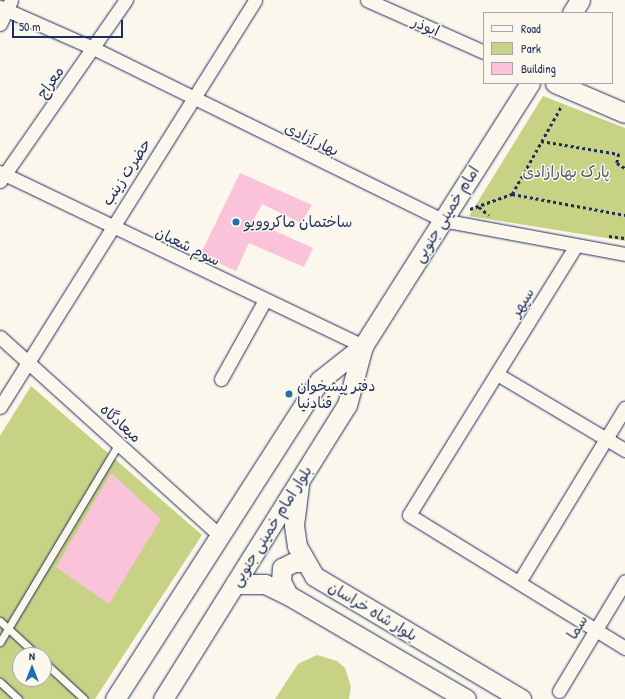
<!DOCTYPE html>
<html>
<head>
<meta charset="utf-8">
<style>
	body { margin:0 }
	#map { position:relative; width:625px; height:699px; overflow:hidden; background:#fbf7ec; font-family:"Patrick Hand","Playpen Sans Arabic",sans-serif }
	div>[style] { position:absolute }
	.green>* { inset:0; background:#c7d285 }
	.building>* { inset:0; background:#fbc3d9 }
	.path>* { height:2.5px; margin-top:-1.25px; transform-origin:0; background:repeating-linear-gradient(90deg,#1b2f5e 0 3px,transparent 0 6px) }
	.roads { filter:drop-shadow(0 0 1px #1b2f5e) drop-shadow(0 0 1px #1b2f5e) }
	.lane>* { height:7px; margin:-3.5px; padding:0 3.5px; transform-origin:3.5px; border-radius:3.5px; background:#fbf7ec }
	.street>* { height:13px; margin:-6.5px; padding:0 6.5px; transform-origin:6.5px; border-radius:6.5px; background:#fbf7ec }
	.secondary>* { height:19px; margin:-9.5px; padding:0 9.5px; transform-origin:9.5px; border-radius:9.5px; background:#fbf7ec }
	.dots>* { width:11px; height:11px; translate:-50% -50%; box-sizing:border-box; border:2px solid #fbf7ec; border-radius:50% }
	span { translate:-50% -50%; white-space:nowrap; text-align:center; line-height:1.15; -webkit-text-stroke:3px #fbf7ec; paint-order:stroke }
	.street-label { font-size:15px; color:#1b2f5e }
	.park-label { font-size:15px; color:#465868 }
	.poi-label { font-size:15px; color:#1b2f5e }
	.left { translate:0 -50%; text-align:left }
	.legend { position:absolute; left:483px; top:12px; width:130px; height:72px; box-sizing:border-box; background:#fbf7ec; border:1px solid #a1a7b3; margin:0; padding:5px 7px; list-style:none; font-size:12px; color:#1b2f5e }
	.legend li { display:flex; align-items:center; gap:8px; height:20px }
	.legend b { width:20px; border:1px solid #a1a7b3 }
	.north { position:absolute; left:12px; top:647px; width:40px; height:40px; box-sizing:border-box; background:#fbf7ec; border:1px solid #a1a7b3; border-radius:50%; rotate:0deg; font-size:11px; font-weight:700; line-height:16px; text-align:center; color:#1b2f5e }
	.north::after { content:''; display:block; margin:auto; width:14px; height:18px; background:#1f6fb2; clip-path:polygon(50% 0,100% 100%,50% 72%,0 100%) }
	.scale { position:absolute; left:12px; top:20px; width:111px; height:18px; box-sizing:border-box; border:2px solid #1b2f5e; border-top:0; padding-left:5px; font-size:12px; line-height:14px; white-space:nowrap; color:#1b2f5e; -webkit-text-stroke:3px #fbf7ec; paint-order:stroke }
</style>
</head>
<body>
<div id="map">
	<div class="green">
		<i style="clip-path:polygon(543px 96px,625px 128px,625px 241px,469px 216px)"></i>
		<i style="clip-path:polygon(evenodd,31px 386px,202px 535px,95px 699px,0 699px,0 436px,31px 386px,20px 655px,44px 655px,44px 679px,20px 679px,20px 655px)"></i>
		<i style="clip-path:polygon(317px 655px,337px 661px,345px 668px,351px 687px,349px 699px,275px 699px,298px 664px)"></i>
	</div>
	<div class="building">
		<i style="clip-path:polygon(240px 173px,312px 205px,301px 223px,262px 204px,253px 221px,313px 248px,304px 267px,249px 243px,236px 271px,200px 255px)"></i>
		<i style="clip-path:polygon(111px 473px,161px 519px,109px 604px,56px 567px)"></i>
	</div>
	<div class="path">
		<i style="left:541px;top:141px;width:79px;rotate:9.5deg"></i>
		<i style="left:619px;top:154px;width:9px;rotate:103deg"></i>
		<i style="left:617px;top:163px;width:9px;rotate:32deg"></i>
		<i style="left:512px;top:194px;width:115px;rotate:10.5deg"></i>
		<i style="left:479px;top:207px;width:13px;rotate:39deg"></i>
		<i style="left:470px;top:209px;width:45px;rotate:-19.7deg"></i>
		<i style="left:512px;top:194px;width:102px;rotate:-60.7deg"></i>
		<i style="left:609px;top:236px;width:16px;rotate:7deg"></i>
	</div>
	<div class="roads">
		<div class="lane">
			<i style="left:0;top:621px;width:50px;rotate:42.6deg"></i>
			<i style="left:0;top:642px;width:232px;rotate:-59.1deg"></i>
			<i style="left:44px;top:662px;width:54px;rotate:42.8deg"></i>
			<i style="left:0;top:682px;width:25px;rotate:43deg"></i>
		</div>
		<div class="street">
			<i style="left:367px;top:0;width:128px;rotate:24deg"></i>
			<i style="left:0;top:7px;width:102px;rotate:23.8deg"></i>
			<i style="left:93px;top:48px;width:389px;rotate:26.2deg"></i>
			<i style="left:442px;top:220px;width:186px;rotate:10.5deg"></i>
			<i style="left:0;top:24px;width:26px;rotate:-65deg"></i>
			<i style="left:0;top:172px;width:403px;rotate:25.6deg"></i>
			<i style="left:0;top:181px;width:221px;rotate:-55.2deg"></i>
			<i style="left:575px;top:247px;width:315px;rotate:121.8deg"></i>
			<i style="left:409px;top:515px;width:254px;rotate:31.6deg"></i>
			<i style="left:0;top:337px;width:295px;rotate:42.1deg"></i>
			<i style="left:497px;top:374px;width:149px;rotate:30.7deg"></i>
			<i style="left:221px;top:379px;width:90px;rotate:-60.9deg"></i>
			<i style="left:0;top:407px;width:480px;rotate:-57.9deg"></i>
			<i style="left:519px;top:582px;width:204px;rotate:-58.7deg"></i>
			<i style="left:559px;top:691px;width:128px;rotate:-59deg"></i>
		</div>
		<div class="secondary">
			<i style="left:572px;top:13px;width:15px;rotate:-58deg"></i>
			<i style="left:555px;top:83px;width:76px;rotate:23.2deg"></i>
			<i style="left:299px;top:485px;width:40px;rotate:97.1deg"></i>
			<i style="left:294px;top:525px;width:21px;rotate:82deg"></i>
			<i style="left:297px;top:546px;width:34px;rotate:60deg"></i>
			<i style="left:314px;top:576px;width:241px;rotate:30.7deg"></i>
			<i style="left:235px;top:584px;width:30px"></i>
			<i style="left:265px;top:584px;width:25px;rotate:26deg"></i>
			<i style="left:288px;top:595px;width:206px;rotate:30.3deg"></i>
			<i style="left:288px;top:595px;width:16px;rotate:-117deg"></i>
			<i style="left:281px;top:581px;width:13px;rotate:-86deg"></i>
			<i style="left:282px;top:568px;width:13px;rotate:-27deg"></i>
			<i style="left:294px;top:562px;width:10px"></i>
			<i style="left:115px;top:699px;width:379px;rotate:-57.3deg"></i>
			<i style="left:320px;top:380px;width:55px;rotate:-38.3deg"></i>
			<i style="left:363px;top:346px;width:312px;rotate:-57.6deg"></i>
			<i style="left:163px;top:699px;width:347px;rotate:-58deg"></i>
			<i style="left:347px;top:405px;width:61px;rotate:-74.8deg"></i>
		</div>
	</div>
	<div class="dots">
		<i style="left:236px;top:222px;background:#1f6fb2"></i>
		<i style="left:289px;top:394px;background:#1f6fb2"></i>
	</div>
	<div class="street-label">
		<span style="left:426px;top:26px;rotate:24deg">ابوذر</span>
		<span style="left:50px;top:82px;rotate:-55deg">معراج</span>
		<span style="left:312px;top:139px;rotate:26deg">بهار آزادی</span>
		<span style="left:126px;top:172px;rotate:-57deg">حضرت زینب</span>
		<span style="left:446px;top:214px;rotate:-58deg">امام خمینی جنوبی</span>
		<span style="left:188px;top:246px;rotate:26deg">سوم شعبان</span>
		<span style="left:522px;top:302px;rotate:-58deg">سپهر</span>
		<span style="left:121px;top:423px;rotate:42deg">میعادگاه</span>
		<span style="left:271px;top:526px;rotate:-58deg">بلوار امام خمینی جنوبی</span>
		<span style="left:373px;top:611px;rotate:31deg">بلوار شاه خراسان</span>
		<span style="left:577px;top:627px;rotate:-59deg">سما</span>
	</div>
	<div class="park-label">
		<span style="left:566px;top:172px">پارک بهارازادی</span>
	</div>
	<div class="poi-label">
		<span class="left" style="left:244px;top:222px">ساختمان ماکروویو</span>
		<span class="left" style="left:297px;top:394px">دفتر پیشخوان<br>قنادنیا</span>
	</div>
	<ul class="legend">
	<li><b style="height:5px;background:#fbf7ec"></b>Road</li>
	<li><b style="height:11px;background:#c7d285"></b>Park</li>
	<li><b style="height:11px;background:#fbc3d9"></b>Building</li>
	</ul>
	<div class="north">N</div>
	<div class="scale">50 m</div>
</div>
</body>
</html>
